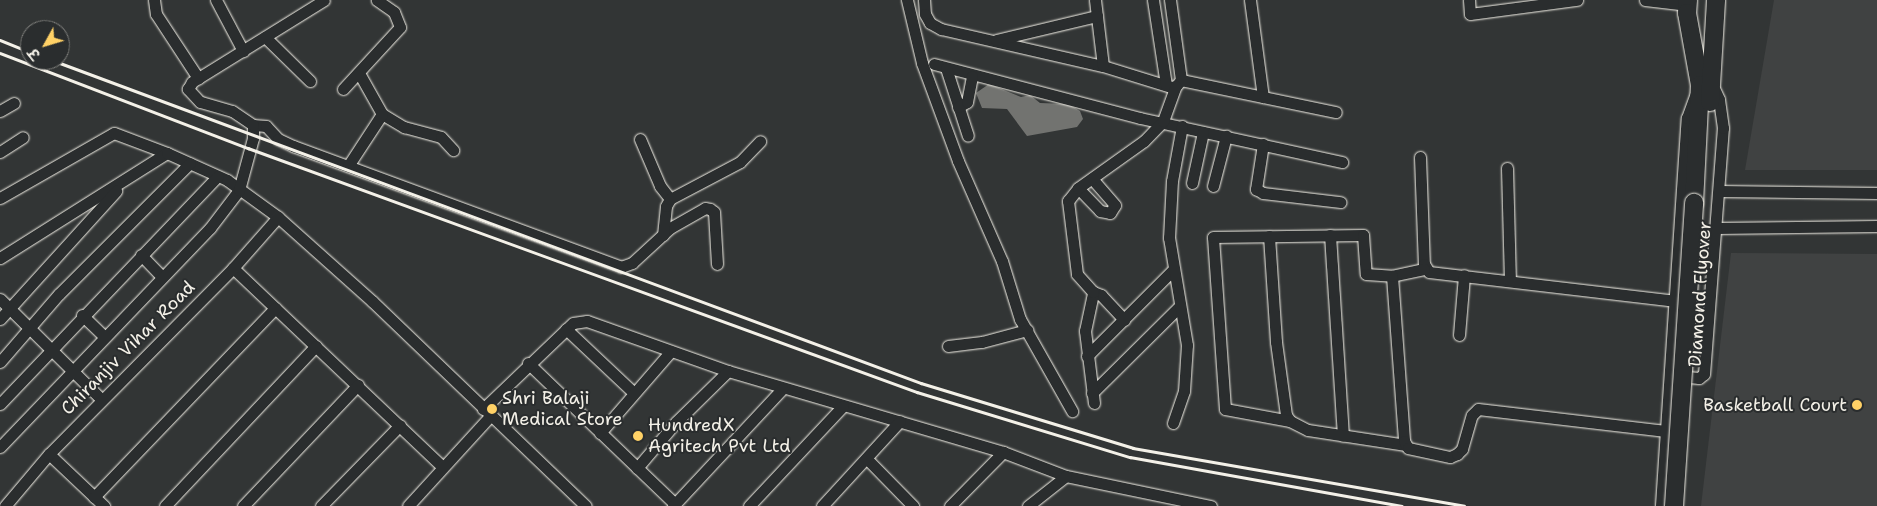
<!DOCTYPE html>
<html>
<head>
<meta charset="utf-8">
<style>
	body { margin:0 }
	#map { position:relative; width:1877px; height:506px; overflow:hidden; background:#323535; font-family:"Shantell Sans","Playpen Sans Deva",sans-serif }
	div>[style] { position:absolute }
	.built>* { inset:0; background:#404242 }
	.water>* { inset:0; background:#727370 }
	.roads { filter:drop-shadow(0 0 1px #f4f1e8) drop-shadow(0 0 1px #f4f1e8) }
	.minor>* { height:11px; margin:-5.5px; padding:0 5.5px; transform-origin:5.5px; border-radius:5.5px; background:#2a2d2e }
	.highway>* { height:18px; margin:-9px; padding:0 9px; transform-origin:9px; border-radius:9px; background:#2a2d2e }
	.rail>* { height:2.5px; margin:-1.25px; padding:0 1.25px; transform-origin:1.25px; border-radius:1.25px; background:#f4f1e8 }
	.bridges { filter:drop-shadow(0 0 1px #f4f1e8) drop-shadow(0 0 1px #f4f1e8) }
	.highway-bridge>* { height:18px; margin:-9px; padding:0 9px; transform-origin:9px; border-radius:9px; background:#2a2d2e }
	.dots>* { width:14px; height:14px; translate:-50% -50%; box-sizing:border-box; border:2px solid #2a2d2e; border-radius:50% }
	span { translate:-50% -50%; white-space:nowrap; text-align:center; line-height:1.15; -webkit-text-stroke:4px #2a2d2e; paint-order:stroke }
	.street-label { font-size:18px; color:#f4f1e8 }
	.poi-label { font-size:18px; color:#f4f1e8 }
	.left { translate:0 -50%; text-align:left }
	.right { translate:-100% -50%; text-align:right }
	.north { position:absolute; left:20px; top:20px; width:50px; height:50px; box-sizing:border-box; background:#2a2d2e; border:1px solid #7b7b78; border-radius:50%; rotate:231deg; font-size:14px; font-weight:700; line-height:20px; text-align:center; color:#f4f1e8 }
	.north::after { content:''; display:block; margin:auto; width:18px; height:22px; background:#ffd166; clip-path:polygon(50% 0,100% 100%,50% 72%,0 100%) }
</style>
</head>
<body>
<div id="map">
	<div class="built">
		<i style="clip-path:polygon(1774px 0,1877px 0,1877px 170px,1745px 170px)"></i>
		<i style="clip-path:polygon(1731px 253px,1877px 254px,1877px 506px,1701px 506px)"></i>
	</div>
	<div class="water">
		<i style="clip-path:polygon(989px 84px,1021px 97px,1030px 95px,1040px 103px,1068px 104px,1080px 111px,1083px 119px,1077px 127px,1027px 136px,1007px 109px,982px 108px,976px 93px)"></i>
	</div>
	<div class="roads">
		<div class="minor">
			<i style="left:154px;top:0;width:14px;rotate:82deg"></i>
			<i style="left:156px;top:14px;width:77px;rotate:56.7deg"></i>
			<i style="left:216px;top:0;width:58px;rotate:62.1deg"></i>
			<i style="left:907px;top:0;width:65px;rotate:76.6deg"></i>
			<i style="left:922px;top:63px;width:104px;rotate:69.8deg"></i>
			<i style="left:958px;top:161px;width:109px;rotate:66.3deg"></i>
			<i style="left:1002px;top:261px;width:61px;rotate:72.8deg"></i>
			<i style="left:1020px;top:319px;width:106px;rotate:60.5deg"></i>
			<i style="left:924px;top:0;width:14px;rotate:86deg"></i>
			<i style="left:925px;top:14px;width:10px;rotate:61deg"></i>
			<i style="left:930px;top:23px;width:13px;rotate:29deg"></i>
			<i style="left:941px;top:29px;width:166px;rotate:12.9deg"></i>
			<i style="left:1103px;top:66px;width:71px;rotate:17.2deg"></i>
			<i style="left:1171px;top:87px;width:5px;rotate:-11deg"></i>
			<i style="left:1176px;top:86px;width:8px;rotate:-50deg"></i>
			<i style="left:1181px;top:80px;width:81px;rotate:-97.8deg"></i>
			<i style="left:1095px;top:0;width:66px;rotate:83.1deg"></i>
			<i style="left:1153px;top:0;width:86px;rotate:81.3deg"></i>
			<i style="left:1250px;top:0;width:98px;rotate:82.4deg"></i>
			<i style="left:1469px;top:0;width:14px;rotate:86deg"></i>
			<i style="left:1470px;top:14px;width:108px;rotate:-7.5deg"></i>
			<i style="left:1645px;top:0;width:43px;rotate:6.6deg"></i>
			<i style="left:265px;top:37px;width:63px;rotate:44.4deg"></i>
			<i style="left:996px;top:40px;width:104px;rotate:-13.4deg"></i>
			<i style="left:934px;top:64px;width:213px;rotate:14.7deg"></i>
			<i style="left:1140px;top:118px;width:207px;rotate:12.3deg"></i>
			<i style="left:946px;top:68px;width:71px;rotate:72.1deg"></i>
			<i style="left:359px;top:73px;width:47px;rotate:60.7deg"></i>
			<i style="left:382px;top:114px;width:26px;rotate:31deg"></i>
			<i style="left:404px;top:127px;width:38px;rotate:15deg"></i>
			<i style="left:441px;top:137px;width:18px;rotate:47deg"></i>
			<i style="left:1181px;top:80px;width:158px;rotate:11.7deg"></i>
			<i style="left:343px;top:89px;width:84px;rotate:-47.4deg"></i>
			<i style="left:400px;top:27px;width:16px;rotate:-112deg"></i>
			<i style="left:394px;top:12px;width:21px;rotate:-145deg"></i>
			<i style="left:958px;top:107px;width:10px;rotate:-29deg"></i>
			<i style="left:967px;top:102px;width:26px;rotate:-79deg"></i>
			<i style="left:0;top:111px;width:16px;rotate:-30deg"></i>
			<i style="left:253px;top:125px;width:13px;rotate:4deg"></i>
			<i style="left:266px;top:126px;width:18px;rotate:47deg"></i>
			<i style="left:278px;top:139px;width:17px;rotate:25deg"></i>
			<i style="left:293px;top:146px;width:350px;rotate:20.2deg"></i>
			<i style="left:621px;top:267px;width:12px;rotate:-20deg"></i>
			<i style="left:632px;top:263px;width:52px;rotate:-42.6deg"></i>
			<i style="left:670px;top:228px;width:40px;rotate:-29.7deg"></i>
			<i style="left:705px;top:208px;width:5px;rotate:11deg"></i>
			<i style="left:710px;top:209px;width:5px;rotate:37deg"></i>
			<i style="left:714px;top:212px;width:52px;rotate:86.7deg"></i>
			<i style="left:640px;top:139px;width:51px;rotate:66.9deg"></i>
			<i style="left:660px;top:186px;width:16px;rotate:52deg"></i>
			<i style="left:1263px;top:144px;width:46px;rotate:98.8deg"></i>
			<i style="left:1256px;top:189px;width:8px;rotate:30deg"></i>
			<i style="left:1263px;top:193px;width:78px;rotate:6.7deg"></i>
			<i style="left:0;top:152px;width:27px;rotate:-33deg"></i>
			<i style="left:1420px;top:157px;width:107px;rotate:87.9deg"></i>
			<i style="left:1424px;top:264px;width:9px;rotate:58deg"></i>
			<i style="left:1429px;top:272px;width:249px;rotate:6.7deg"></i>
			<i style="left:348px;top:166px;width:62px;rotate:-56.8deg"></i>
			<i style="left:1507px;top:168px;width:112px;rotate:88.5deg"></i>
			<i style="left:1192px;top:183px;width:52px;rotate:-77.8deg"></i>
			<i style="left:1213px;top:186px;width:52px;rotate:-75.4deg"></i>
			<i style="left:1078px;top:188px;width:32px;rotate:46deg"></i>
			<i style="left:1100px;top:211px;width:10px;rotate:11deg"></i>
			<i style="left:1110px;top:213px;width:9px;rotate:-58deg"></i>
			<i style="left:1115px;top:205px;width:35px;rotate:-131deg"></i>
			<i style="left:1719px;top:191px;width:158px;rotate:0.7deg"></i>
			<i style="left:0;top:198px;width:131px;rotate:-29.7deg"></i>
			<i style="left:114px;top:133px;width:57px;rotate:20.7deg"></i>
			<i style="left:1717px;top:228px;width:160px;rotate:-0.7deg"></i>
			<i style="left:663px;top:235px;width:29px;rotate:-84deg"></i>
			<i style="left:666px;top:206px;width:8px;rotate:-60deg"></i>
			<i style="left:670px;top:199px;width:79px;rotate:-27.9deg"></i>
			<i style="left:740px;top:162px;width:29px;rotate:-46deg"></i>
			<i style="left:1330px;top:235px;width:201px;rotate:86.3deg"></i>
			<i style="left:1269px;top:236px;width:106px;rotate:86.2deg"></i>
			<i style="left:1276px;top:342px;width:74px;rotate:82.2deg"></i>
			<i style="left:1286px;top:415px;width:7px;rotate:56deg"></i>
			<i style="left:1290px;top:421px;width:20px;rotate:27deg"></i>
			<i style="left:1308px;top:430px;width:99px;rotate:8.7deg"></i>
			<i style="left:141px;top:255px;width:30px;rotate:46deg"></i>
			<i style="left:0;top:258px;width:197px;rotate:-32.2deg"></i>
			<i style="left:167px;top:153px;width:66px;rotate:24.2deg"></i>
			<i style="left:227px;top:180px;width:63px;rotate:36deg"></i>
			<i style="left:278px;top:217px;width:126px;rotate:41.8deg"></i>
			<i style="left:372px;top:301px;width:296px;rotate:43.8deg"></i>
			<i style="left:233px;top:268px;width:289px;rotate:43.5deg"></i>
			<i style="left:1424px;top:269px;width:33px;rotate:168deg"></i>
			<i style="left:1392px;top:276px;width:165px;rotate:85.8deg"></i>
			<i style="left:1404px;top:441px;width:8px;rotate:60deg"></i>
			<i style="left:1408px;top:448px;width:43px;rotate:12.1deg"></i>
			<i style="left:1450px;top:457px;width:8px;rotate:-23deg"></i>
			<i style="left:1457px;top:454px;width:7px;rotate:-45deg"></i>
			<i style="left:1462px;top:449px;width:35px;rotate:-74deg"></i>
			<i style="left:1472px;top:415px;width:8px;rotate:-45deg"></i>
			<i style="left:1478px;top:409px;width:189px;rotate:6.7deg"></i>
			<i style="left:1093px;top:292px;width:9px;rotate:21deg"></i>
			<i style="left:1101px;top:295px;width:34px;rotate:47deg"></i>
			<i style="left:0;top:299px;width:142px;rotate:44.7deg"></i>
			<i style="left:82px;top:315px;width:30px;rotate:44deg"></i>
			<i style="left:0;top:319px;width:173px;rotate:-47.8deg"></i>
			<i style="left:566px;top:329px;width:93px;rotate:43.3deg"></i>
			<i style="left:1459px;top:335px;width:60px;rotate:-85.2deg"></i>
			<i style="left:948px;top:346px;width:34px;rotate:-7deg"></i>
			<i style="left:982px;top:342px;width:47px;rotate:-14.9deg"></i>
			<i style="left:1087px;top:356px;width:122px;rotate:-45deg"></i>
			<i style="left:0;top:362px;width:90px;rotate:-49.1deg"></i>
			<i style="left:59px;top:294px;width:185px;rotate:-45deg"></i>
			<i style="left:528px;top:363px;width:204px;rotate:43.8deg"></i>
			<i style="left:1677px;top:376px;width:22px;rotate:5deg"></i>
			<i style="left:1699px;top:378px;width:6px;rotate:-39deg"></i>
			<i style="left:1704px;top:374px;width:247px;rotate:-85.6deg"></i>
			<i style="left:1723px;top:128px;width:29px;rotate:-98deg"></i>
			<i style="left:1719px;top:99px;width:14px;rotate:-115deg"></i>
			<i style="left:1092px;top:393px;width:124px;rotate:-44.7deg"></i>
			<i style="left:1094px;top:403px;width:73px;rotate:-97.1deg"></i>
			<i style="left:1085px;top:331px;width:40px;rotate:-78deg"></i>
			<i style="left:1093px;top:292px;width:24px;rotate:-132deg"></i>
			<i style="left:1077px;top:274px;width:74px;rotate:-97deg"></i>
			<i style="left:1068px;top:201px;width:16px;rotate:-52deg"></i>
			<i style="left:1078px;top:188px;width:81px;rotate:-35.5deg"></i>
			<i style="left:1144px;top:141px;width:28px;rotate:-46deg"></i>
			<i style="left:1163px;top:121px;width:37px;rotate:-70deg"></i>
			<i style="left:0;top:404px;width:315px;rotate:-46.3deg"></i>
			<i style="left:483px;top:409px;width:124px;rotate:-43.7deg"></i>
			<i style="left:573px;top:323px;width:14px;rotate:-8deg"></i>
			<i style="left:587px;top:321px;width:150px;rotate:19.5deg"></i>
			<i style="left:728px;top:371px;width:287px;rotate:16.4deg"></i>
			<i style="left:1003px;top:452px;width:67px;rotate:20.9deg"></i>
			<i style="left:1066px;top:476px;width:148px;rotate:11.7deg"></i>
			<i style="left:1290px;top:421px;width:66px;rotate:-169.5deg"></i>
			<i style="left:1225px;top:409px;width:172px;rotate:-94deg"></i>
			<i style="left:1213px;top:237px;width:150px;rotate:-0.8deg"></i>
			<i style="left:1363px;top:235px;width:39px;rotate:86deg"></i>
			<i style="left:1366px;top:274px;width:26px;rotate:4deg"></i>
			<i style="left:1173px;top:423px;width:34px;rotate:-71deg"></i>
			<i style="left:1184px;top:391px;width:46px;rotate:-86.3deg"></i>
			<i style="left:1187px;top:345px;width:109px;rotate:-99.5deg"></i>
			<i style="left:1169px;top:238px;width:57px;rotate:-87deg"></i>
			<i style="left:1172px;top:181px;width:56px;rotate:-79.7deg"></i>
			<i style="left:600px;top:433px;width:108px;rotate:-49.1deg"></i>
			<i style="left:0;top:447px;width:303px;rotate:-46.2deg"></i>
			<i style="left:210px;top:228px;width:48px;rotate:-52.7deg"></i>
			<i style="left:239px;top:190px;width:54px;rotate:-74.9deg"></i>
			<i style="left:253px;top:138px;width:13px;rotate:-90deg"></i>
			<i style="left:253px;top:125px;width:25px;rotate:-146deg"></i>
			<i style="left:232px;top:111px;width:33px;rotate:-164deg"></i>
			<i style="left:200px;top:102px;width:18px;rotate:-133deg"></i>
			<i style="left:188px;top:89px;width:8px;rotate:-60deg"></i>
			<i style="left:192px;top:82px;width:155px;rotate:-31.8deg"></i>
			<i style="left:49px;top:454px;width:76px;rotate:43.4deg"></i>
			<i style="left:867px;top:459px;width:66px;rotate:45.6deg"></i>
			<i style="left:637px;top:468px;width:60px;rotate:-49.7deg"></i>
			<i style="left:676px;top:422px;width:73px;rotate:-44.4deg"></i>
			<i style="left:94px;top:497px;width:262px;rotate:-46.2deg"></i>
			<i style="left:1661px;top:505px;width:388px;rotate:-86.2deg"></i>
			<i style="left:1687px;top:118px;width:29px;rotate:-70deg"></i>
			<i style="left:5px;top:506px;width:68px;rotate:-49.8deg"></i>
			<i style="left:49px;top:454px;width:262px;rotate:-45.3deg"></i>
			<i style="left:233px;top:268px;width:68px;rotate:-48.6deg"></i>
			<i style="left:165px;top:506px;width:220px;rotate:-46.7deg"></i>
			<i style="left:243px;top:506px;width:167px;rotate:-46.5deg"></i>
			<i style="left:321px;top:506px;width:113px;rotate:-45.7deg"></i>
			<i style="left:408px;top:506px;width:123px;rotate:-47.6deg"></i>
			<i style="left:673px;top:506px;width:160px;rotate:-47deg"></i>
			<i style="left:749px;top:506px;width:137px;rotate:-46.8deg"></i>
			<i style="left:822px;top:506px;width:115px;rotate:-47.5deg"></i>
			<i style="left:950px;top:506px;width:76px;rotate:-45.5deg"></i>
			<i style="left:1028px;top:506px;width:48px;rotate:-38.3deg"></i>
		</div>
		<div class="highway">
			<i style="left:1688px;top:0;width:13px;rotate:94deg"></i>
			<i style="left:1687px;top:13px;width:73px;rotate:79.8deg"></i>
			<i style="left:1700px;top:85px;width:118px;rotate:92.9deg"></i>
			<i style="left:1710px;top:102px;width:102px;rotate:-86.6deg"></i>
		</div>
	</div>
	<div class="rail">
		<i style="left:0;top:40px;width:32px;rotate:22deg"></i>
		<i style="left:0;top:53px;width:266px;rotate:21deg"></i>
		<i style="left:248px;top:148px;width:712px;rotate:20.04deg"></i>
		<i style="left:917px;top:392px;width:223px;rotate:17deg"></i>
		<i style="left:1130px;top:457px;width:276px;rotate:10.2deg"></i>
		<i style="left:52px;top:60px;width:927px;rotate:20.39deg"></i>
		<i style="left:921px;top:383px;width:222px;rotate:17deg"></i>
		<i style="left:1133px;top:448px;width:336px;rotate:9.9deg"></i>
	</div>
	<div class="bridges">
		<div class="highway-bridge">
			<i style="left:1674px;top:506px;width:304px;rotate:-86.2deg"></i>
		</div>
	</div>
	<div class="dots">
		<i style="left:1857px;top:405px;background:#ffd166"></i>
		<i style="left:492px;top:409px;background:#ffd166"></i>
		<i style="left:638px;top:436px;background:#ffd166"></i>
	</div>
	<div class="street-label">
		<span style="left:1700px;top:294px;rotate:-86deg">Diamond Flyover</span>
		<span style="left:128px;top:348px;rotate:-45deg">Chiranjiv Vihar Road</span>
	</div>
	<div class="poi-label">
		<span class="left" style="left:502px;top:409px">Shri Balaji<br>Medical Store</span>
		<span class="right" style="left:1847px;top:405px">Basketball Court</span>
		<span class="left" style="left:648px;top:436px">HundredX<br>Agritech Pvt Ltd</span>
	</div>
	<div class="north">उ</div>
</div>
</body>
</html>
